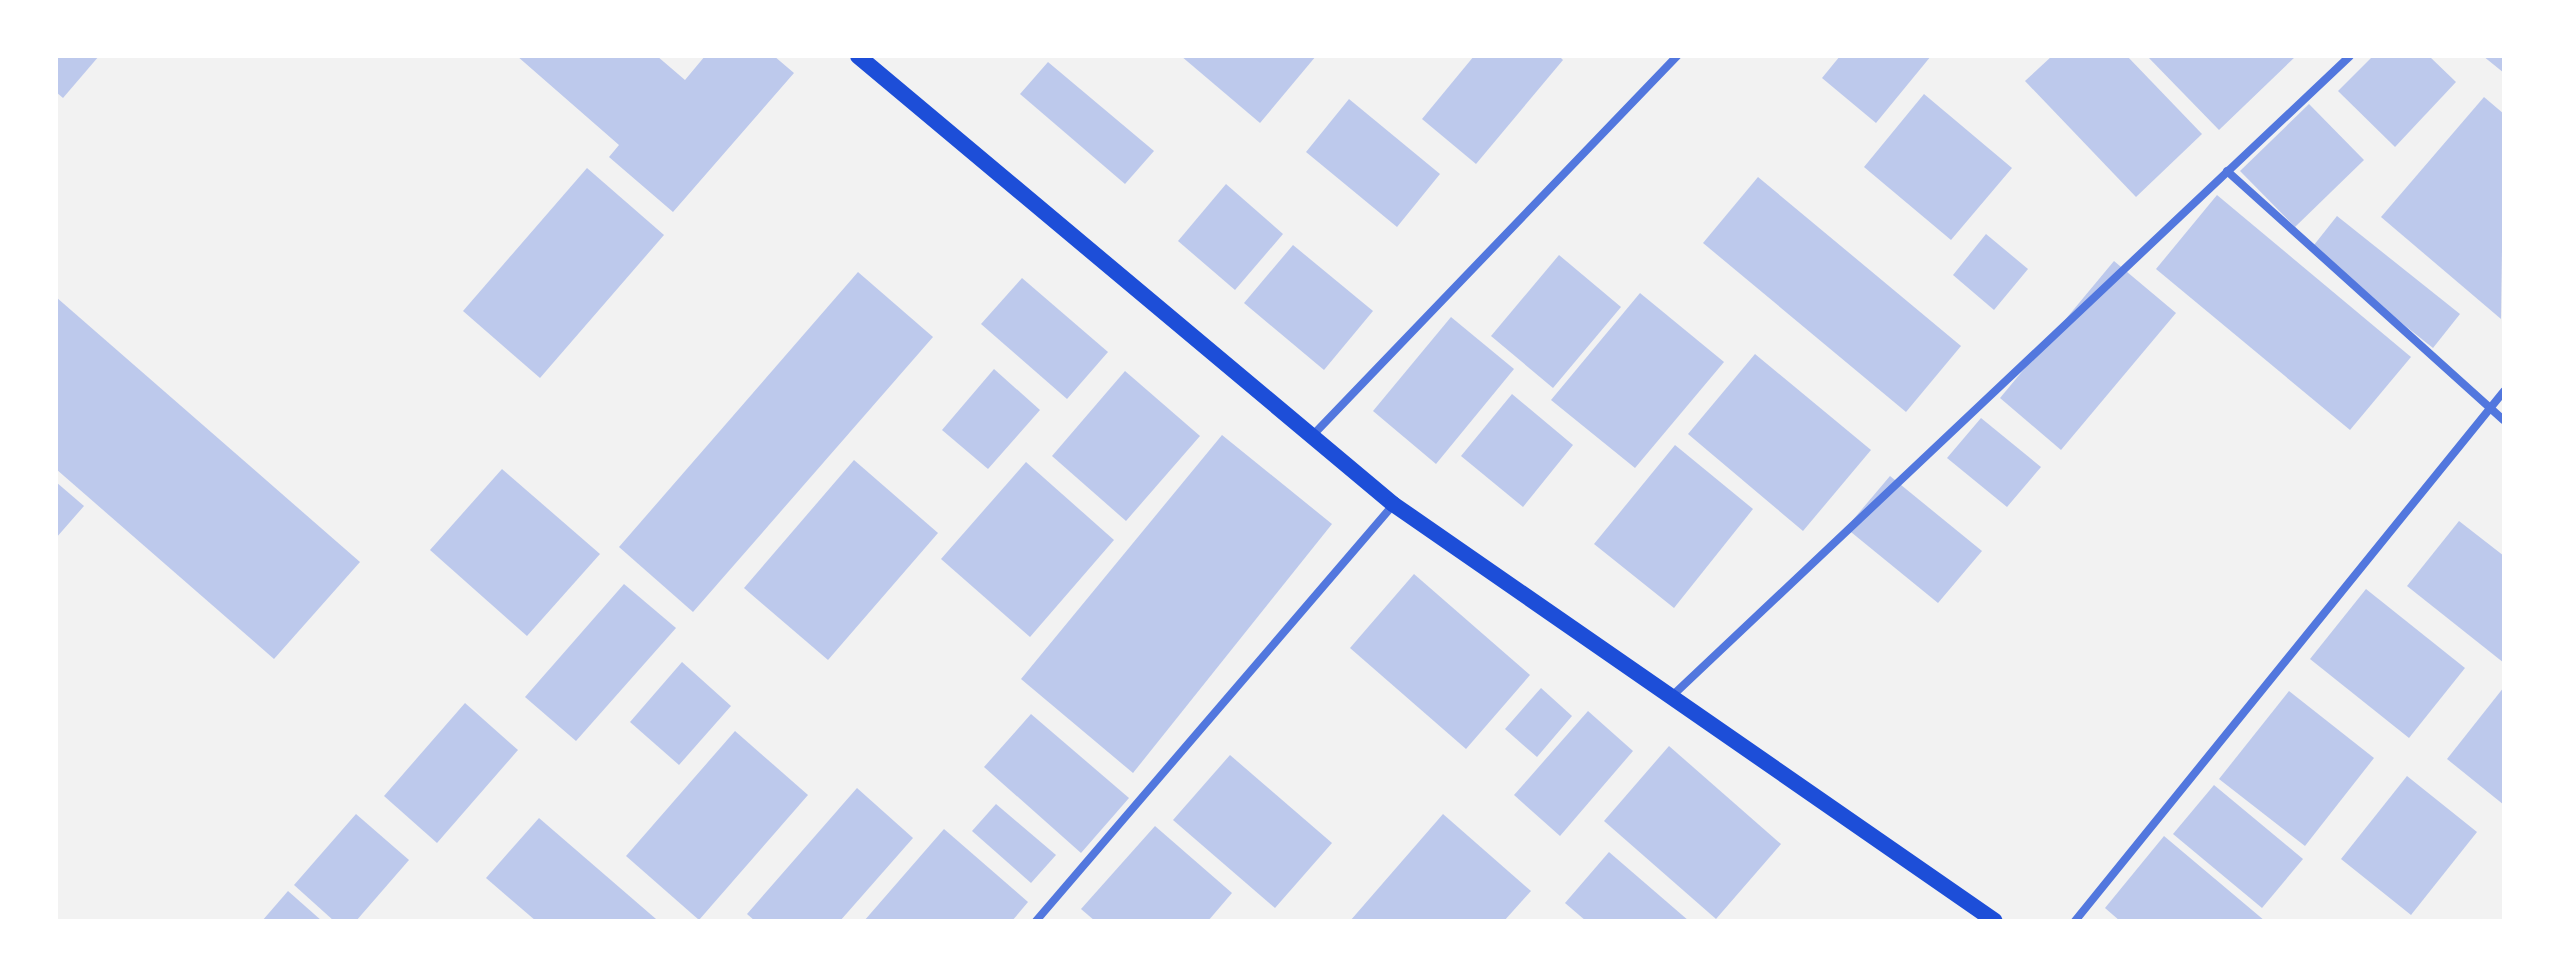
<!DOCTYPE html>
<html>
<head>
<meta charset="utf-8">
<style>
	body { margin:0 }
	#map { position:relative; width:2560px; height:977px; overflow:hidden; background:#f2f2f2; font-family:Overpass,sans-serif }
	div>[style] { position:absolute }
	.building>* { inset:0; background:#bdc9ec }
	.minor>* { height:8px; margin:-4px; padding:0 4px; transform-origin:4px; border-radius:4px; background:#5277de }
	.secondary>* { height:16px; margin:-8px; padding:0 8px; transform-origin:8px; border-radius:8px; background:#1d4ed8 }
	span { translate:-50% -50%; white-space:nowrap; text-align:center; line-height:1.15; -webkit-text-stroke:8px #fff; paint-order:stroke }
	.frame { position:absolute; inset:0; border:58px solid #fff; pointer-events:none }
</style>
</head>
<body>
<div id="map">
	<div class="building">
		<i style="clip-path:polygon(56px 56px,99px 56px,63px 98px,56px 92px)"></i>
		<i style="clip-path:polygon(517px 56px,657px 56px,685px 80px,705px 56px,774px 56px,794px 73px,673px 212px,609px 157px,619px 145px)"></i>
		<i style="clip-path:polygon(1181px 56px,1316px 56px,1260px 123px)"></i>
		<i style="clip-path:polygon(1474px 56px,1559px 56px,1563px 60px,1476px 164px,1422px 119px)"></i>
		<i style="clip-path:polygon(1840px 56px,1931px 56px,1876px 123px,1822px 78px)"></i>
		<i style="clip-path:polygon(2052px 56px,2127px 56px,2202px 134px,2136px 197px,2025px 81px)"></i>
		<i style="clip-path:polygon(2147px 56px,2296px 56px,2219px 130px)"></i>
		<i style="clip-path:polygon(2373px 56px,2429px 56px,2456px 82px,2395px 147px,2338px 91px)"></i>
		<i style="clip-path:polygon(2483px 56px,2504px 56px,2504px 73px)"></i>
		<i style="clip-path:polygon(1048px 62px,1154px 151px,1125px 184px,1020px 94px)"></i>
		<i style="clip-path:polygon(1924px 94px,2012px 168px,1951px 240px,1864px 167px)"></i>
		<i style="clip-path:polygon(2484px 97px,2504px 114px,2501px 319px,2381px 217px)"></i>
		<i style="clip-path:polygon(1349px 99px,1440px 174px,1397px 227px,1306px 152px)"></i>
		<i style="clip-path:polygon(2309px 104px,2364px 160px,2295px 227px,2240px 171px)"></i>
		<i style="clip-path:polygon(587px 168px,664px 235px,540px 378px,463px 311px)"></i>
		<i style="clip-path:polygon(1758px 177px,1961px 346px,1906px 412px,1703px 243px)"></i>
		<i style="clip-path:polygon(1226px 184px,1283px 234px,1235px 290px,1178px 241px)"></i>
		<i style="clip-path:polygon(2217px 195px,2411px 357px,2350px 430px,2156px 269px)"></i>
		<i style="clip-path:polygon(2337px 216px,2460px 314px,2433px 348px,2310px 250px)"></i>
		<i style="clip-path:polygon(1986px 234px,2028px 269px,1994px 310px,1953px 275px)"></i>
		<i style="clip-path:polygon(1293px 245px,1373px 311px,1324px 370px,1244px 303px)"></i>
		<i style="clip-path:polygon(1559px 255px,1621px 307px,1553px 388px,1491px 336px)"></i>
		<i style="clip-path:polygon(2114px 261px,2176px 313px,2061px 450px,2000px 398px)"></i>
		<i style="clip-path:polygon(858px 272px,933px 337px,693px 612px,619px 547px)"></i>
		<i style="clip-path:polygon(1022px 278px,1108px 352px,1067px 399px,981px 324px)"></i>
		<i style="clip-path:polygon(1640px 293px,1724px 362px,1635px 468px,1551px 400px)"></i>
		<i style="clip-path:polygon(56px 297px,360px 562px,274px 659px,56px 469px)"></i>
		<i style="clip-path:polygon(1451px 317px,1514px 369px,1436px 464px,1373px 411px)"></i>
		<i style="clip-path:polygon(1755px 354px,1871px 450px,1803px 531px,1688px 434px)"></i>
		<i style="clip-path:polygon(994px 369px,1040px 410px,988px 469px,942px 430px)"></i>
		<i style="clip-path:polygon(1125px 371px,1200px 436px,1126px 521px,1052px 456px)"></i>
		<i style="clip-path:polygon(1512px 394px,1573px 445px,1523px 507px,1461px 456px)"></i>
		<i style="clip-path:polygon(1981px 418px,2041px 467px,2007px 507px,1947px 458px)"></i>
		<i style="clip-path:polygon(1222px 435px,1332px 524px,1133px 773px,1021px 679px)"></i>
		<i style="clip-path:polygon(1675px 445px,1753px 509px,1674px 608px,1594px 544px)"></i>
		<i style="clip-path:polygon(854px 460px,938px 533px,828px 660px,744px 588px)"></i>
		<i style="clip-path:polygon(1026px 462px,1114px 540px,1030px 637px,941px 559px)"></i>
		<i style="clip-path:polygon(502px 469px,600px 554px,527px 636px,430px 550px)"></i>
		<i style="clip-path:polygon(1890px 476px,1982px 551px,1938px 603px,1846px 528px)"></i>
		<i style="clip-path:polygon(56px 482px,84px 506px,56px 538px)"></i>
		<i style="clip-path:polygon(2459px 521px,2504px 556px,2504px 663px,2407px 586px)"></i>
		<i style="clip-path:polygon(1414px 574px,1530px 675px,1466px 749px,1350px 648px)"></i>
		<i style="clip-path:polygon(624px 584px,676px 628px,576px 741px,525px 697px)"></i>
		<i style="clip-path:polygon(2366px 589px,2465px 668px,2409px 738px,2310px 659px)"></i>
		<i style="clip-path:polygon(682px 662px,731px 706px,679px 765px,630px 722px)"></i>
		<i style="clip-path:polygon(2504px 687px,2504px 805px,2447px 759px)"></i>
		<i style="clip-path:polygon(1541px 688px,1572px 716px,1537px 757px,1505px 729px)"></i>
		<i style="clip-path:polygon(2289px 691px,2374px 758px,2305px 846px,2219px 779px)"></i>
		<i style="clip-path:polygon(465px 703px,518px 750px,437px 843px,384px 796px)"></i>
		<i style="clip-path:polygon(1588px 711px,1633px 751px,1560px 836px,1514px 795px)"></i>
		<i style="clip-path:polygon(1031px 714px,1129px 798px,1081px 853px,984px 767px)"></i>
		<i style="clip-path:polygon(735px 731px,808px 795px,699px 920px,626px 856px)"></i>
		<i style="clip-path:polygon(1669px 746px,1781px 844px,1716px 919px,1604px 821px)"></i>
		<i style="clip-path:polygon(1230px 755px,1332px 843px,1275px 908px,1173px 820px)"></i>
		<i style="clip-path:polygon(2407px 776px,2477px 832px,2411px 915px,2341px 859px)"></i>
		<i style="clip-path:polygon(2214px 785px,2303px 859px,2262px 908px,2173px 834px)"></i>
		<i style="clip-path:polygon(857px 788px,913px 838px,840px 921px,755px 921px,747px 914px)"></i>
		<i style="clip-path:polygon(996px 804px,1056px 855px,1031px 883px,972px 831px)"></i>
		<i style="clip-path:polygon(356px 814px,409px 860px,356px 921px,334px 921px,294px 885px)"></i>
		<i style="clip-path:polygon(1443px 814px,1531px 891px,1504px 921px,1350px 921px)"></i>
		<i style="clip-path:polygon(539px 818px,656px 919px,654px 921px,536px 921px,486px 878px)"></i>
		<i style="clip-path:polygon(1155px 826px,1232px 893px,1208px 921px,1095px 921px,1081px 909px)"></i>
		<i style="clip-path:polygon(944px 829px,1028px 902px,1012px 921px,864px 921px)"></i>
		<i style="clip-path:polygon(2164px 836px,2265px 921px,2120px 921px,2105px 908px)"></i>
		<i style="clip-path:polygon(1609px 852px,1689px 921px,1586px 921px,1565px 903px)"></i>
		<i style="clip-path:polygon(288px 891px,322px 921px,262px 921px)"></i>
	</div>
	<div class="minor">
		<i style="left:2227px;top:171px;width:372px;rotate:42deg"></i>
		<i style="left:1312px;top:436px;width:527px;rotate:-46.15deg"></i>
		<i style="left:1672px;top:696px;width:932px;rotate:-43.35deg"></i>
		<i style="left:1036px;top:921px;width:548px;rotate:-49.36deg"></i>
		<i style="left:2075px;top:921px;width:682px;rotate:-51.01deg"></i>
	</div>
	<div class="secondary">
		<i style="left:858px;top:56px;width:698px;rotate:39.94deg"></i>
		<i style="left:1393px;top:504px;width:732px;rotate:34.71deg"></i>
	</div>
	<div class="frame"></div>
</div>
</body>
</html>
